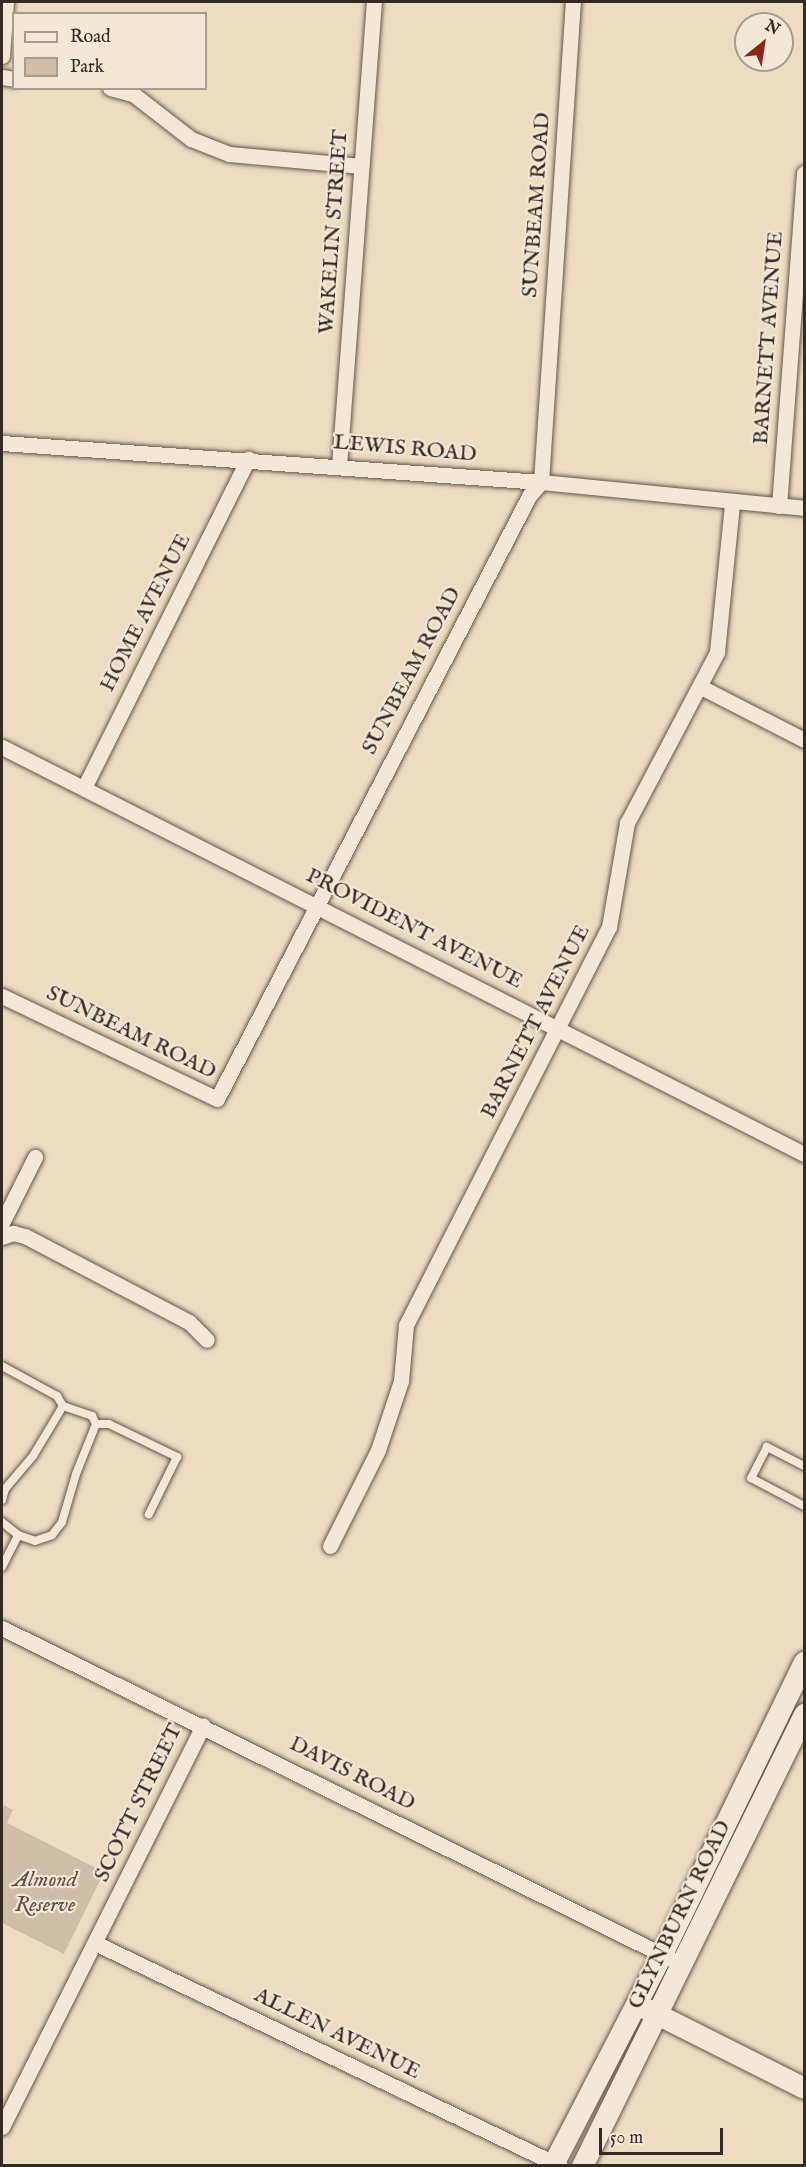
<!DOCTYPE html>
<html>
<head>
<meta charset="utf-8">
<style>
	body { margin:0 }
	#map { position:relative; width:806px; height:2167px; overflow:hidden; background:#ecdcc0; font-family:"IM FELL English",serif }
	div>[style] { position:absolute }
	.green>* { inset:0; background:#cdbea5 }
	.roads { filter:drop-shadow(0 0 2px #635649) drop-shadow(0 0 2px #635649) }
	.lane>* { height:8px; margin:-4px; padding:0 4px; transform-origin:4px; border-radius:4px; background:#f3e8d6 }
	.street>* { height:15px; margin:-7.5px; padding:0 7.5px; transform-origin:7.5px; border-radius:7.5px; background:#f3e8d6 }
	.secondary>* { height:21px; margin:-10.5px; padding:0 10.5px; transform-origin:10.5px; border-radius:10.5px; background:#f3e8d6 }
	span { translate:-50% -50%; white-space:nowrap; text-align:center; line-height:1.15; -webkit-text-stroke:4.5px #f3e8d6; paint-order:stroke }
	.street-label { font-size:22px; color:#352a21 }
	.park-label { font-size:22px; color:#5b4f42; font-style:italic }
	.frame { position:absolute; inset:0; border:3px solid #352a21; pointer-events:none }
	.legend { position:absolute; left:12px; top:12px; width:195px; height:78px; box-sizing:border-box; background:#f3e8d6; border:2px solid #a79c8e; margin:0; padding:8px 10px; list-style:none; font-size:18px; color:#352a21 }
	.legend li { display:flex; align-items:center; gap:12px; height:30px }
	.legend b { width:30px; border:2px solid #a79c8e }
	.north { position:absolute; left:734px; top:12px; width:60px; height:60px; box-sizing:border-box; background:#f3e8d6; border:2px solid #a79c8e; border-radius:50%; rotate:30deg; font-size:16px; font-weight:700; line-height:24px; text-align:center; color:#352a21 }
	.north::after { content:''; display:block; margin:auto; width:21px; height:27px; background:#8f2418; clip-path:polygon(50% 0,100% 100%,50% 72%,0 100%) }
	.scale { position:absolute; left:599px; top:2128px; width:124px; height:27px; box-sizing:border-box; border:3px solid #352a21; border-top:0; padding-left:8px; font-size:18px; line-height:21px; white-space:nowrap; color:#352a21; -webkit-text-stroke:4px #f3e8d6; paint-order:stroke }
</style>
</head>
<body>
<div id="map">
	<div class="green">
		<i style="clip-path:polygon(2px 1804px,13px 1810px,7px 1823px,104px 1872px,64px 1954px,2px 1923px)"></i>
	</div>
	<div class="roads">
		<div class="lane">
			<i style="left:2px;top:1366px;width:63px;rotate:28.6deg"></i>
			<i style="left:57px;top:1396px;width:12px;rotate:59deg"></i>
			<i style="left:63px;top:1406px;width:58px;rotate:121deg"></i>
			<i style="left:33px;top:1456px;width:43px;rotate:130.3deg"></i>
			<i style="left:5px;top:1489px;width:11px;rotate:105deg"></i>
			<i style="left:63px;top:1406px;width:31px;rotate:19deg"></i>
			<i style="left:92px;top:1416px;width:9px;rotate:63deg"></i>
			<i style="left:804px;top:1466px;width:42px;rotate:-152.8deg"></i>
			<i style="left:767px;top:1447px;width:35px;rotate:117deg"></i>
			<i style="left:751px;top:1478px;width:60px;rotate:27.8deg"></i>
			<i style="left:2px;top:1522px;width:21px;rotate:39deg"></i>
			<i style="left:2px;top:1567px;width:36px;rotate:-63deg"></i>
			<i style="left:18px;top:1535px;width:18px;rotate:19deg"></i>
			<i style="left:35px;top:1541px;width:18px;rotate:-19deg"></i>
			<i style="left:52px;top:1535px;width:16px;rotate:-52deg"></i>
			<i style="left:62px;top:1522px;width:50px;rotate:-73.7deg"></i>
			<i style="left:76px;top:1474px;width:54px;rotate:-68.2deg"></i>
			<i style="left:96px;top:1424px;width:13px"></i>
			<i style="left:109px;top:1424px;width:76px;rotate:25.9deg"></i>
			<i style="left:177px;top:1457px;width:64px;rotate:116.2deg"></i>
		</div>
		<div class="street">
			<i style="left:2px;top:56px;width:54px;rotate:-85.8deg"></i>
			<i style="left:2px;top:77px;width:12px;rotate:9deg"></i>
			<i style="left:110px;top:88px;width:24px;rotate:15deg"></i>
			<i style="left:133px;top:94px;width:73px;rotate:37.8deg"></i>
			<i style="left:191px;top:139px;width:41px;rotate:21.5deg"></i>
			<i style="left:229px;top:154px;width:133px;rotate:5.2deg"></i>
			<i style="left:2px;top:443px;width:540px;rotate:4.14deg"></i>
			<i style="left:541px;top:482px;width:264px;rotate:5.6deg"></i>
			<i style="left:339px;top:466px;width:465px;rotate:-85.7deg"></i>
			<i style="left:779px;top:506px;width:334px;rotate:-85.7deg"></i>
			<i style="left:701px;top:687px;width:116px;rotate:27.2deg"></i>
			<i style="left:2px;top:747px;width:899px;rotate:26.91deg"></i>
			<i style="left:84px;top:788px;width:368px;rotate:-63.5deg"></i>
			<i style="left:2px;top:996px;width:238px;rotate:25.6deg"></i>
			<i style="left:217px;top:1099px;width:679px;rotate:-62.64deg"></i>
			<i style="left:529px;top:496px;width:18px;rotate:-49deg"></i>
			<i style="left:541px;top:482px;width:481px;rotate:-86.2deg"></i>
			<i style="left:2px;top:1223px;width:74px;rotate:-63.4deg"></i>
			<i style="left:2px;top:1237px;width:12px;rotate:-20deg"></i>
			<i style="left:13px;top:1233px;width:12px;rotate:14deg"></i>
			<i style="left:25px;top:1236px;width:185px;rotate:27.7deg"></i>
			<i style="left:189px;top:1322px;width:25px;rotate:45deg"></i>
			<i style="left:330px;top:1546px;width:107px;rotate:-63.4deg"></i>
			<i style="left:378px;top:1450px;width:73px;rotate:-71.6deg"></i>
			<i style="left:401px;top:1381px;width:56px;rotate:-84.9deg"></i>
			<i style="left:406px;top:1325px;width:447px;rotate:-63deg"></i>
			<i style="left:609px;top:927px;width:106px;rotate:-80.2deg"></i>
			<i style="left:627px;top:823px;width:193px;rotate:-62.2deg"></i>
			<i style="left:717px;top:652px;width:149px;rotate:-84.2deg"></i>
			<i style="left:2px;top:1628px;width:746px;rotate:26.32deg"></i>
			<i style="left:95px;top:1943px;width:516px;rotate:25.62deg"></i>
			<i style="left:2px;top:2127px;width:449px;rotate:-63.4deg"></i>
		</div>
		<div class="secondary">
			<i style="left:645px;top:2008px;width:178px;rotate:26.7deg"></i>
			<i style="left:552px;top:2166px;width:239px;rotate:-62.6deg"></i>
			<i style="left:662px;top:1954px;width:325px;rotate:-64.1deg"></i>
			<i style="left:582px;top:2166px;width:504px;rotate:-63.84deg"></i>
		</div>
	</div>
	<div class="street-label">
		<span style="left:537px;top:205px;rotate:-86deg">SUNBEAM ROAD</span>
		<span style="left:334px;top:232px;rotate:-86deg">WAKELIN STREET</span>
		<span style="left:769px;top:338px;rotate:-86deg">BARNETT AVENUE</span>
		<span style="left:405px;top:449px;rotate:5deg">LEWIS ROAD</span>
		<span style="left:146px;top:613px;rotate:-63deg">HOME AVENUE</span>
		<span style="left:412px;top:671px;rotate:-62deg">SUNBEAM ROAD</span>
		<span style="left:414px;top:929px;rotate:27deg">PROVIDENT AVENUE</span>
		<span style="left:536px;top:1022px;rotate:-63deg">BARNETT AVENUE</span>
		<span style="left:131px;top:1033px;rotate:26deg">SUNBEAM ROAD</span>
		<span style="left:352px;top:1774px;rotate:27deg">DAVIS ROAD</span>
		<span style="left:139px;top:1803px;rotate:-64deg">SCOTT STREET</span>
		<span style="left:680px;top:1915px;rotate:-64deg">GLYNBURN ROAD</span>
		<span style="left:337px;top:2034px;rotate:26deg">ALLEN AVENUE</span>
	</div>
	<div class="park-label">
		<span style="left:45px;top:1893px">Almond<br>Reserve</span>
	</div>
	<div class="frame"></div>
	<ul class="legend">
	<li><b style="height:8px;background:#f3e8d6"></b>Road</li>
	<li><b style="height:16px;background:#cdbea5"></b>Park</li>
	</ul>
	<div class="north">N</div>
	<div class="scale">50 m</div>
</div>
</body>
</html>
